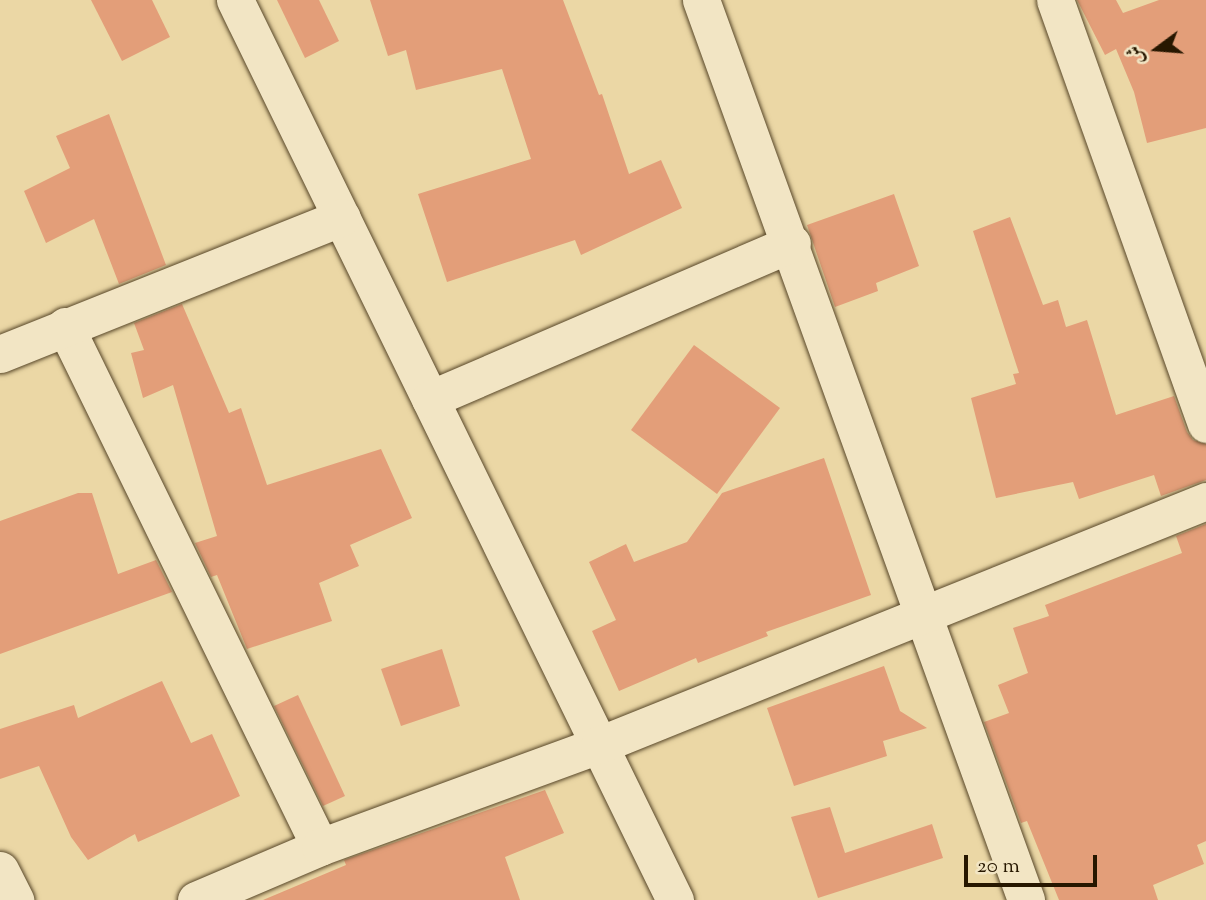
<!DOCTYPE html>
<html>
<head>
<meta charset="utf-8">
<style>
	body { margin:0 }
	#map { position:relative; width:1206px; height:900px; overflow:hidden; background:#ebd7a5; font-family:"Sorts Mill Goudy",Amiri,serif }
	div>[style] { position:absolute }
	.building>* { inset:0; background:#e39e79 }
	.roads { filter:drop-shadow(0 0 2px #584729) drop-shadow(0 0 2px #584729) }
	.minor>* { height:37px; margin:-18.5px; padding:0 18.5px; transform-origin:18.5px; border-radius:18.5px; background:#f2e5c4 }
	span { translate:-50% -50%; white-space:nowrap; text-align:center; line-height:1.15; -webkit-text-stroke:6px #f2e5c4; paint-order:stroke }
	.north { position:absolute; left:1122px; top:14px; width:70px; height:70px; -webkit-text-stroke:5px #f2e5c4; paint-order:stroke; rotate:254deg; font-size:19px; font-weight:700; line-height:28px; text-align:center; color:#271700 }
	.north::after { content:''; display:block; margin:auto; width:24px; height:32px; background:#271700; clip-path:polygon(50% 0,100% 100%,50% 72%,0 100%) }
	.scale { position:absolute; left:964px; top:855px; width:133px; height:32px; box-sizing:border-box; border:4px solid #271700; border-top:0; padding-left:9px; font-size:21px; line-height:24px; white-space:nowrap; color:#271700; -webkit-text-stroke:5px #f2e5c4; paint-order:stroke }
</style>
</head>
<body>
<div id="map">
	<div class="building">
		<i style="clip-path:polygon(91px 0,152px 0,170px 37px,122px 61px)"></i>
		<i style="clip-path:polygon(277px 0,319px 0,339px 41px,305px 58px)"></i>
		<i style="clip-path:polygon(370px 0,563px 0,599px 95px,602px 94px,629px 174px,661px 160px,682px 208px,581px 255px,575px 240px,447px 282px,418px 194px,531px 159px,502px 69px,416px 90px,406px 50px,388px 56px)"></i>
		<i style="clip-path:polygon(1077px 0,1116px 0,1123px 13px,1159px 0,1206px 0,1206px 128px,1147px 143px,1134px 92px,1116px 49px,1105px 55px)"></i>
		<i style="clip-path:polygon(109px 114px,166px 265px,119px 284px,94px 219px,46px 243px,24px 191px,70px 168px,56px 136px)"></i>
		<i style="clip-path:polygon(894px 194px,919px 266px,876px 283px,878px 291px,835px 307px,807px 225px)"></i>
		<i style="clip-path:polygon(1010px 217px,1043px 305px,1058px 300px,1066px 327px,1087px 320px,1116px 415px,1174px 396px,1187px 432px,1193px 440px,1206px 444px,1206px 480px,1161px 496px,1154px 475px,1079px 499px,1073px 482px,996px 498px,971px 398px,1016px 384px,1013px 374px,1019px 373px,973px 231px)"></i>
		<i style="clip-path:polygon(182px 304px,229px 413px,241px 408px,267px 485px,381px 449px,412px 518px,350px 545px,359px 566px,319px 583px,332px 621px,247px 649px,217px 575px,211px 577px,195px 543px,217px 536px,173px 385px,143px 398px,131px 353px,144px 350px,134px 323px)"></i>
		<i style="clip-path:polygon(694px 345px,780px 408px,717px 494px,631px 430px)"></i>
		<i style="clip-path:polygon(824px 458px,871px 595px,766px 632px,768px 636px,698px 663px,696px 658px,619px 691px,592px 631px,616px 620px,589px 562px,626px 544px,634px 562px,687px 542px,722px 493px)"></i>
		<i style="clip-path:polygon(78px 493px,92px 493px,118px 574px,156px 560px,172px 592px,0 654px,0 521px)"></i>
		<i style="clip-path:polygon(1206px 524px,1206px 841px,1197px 845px,1204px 864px,1153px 885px,1158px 900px,1059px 900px,1027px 821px,1021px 823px,984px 722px,1009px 713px,998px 685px,1028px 673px,1013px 628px,1049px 616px,1045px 605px,1182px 553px,1176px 536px)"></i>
		<i style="clip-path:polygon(442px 649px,460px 706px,401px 726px,381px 669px)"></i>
		<i style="clip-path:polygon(884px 666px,900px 711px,927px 728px,883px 741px,887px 756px,794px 786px,767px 708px)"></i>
		<i style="clip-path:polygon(162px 681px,191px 743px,212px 734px,240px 796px,138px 842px,135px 834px,88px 860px,71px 837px,39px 766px,0 779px,0 729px,74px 705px,78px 718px)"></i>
		<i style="clip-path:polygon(298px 695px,345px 796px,323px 806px,274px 706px)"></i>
		<i style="clip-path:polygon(545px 790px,564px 833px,505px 857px,520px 900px,263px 900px,346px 865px,344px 860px)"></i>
		<i style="clip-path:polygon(830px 807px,845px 853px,932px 824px,943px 858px,818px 898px,791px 817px)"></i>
	</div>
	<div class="roads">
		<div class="minor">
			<i style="left:235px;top:0;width:1002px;rotate:63.95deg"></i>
			<i style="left:701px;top:0;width:957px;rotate:70.14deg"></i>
			<i style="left:1055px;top:0;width:450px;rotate:70.4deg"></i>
			<i style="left:65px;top:326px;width:580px;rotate:63.92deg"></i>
			<i style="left:0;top:354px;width:368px;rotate:-21.8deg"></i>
			<i style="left:430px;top:399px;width:394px;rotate:-23.3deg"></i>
			<i style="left:0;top:870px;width:34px;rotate:63deg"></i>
			<i style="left:196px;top:900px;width:135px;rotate:-23.1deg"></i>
			<i style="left:320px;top:847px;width:297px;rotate:-20.1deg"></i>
			<i style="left:599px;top:745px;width:654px;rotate:-21.9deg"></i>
		</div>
	</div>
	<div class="north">ش</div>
	<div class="scale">20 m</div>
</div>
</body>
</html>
